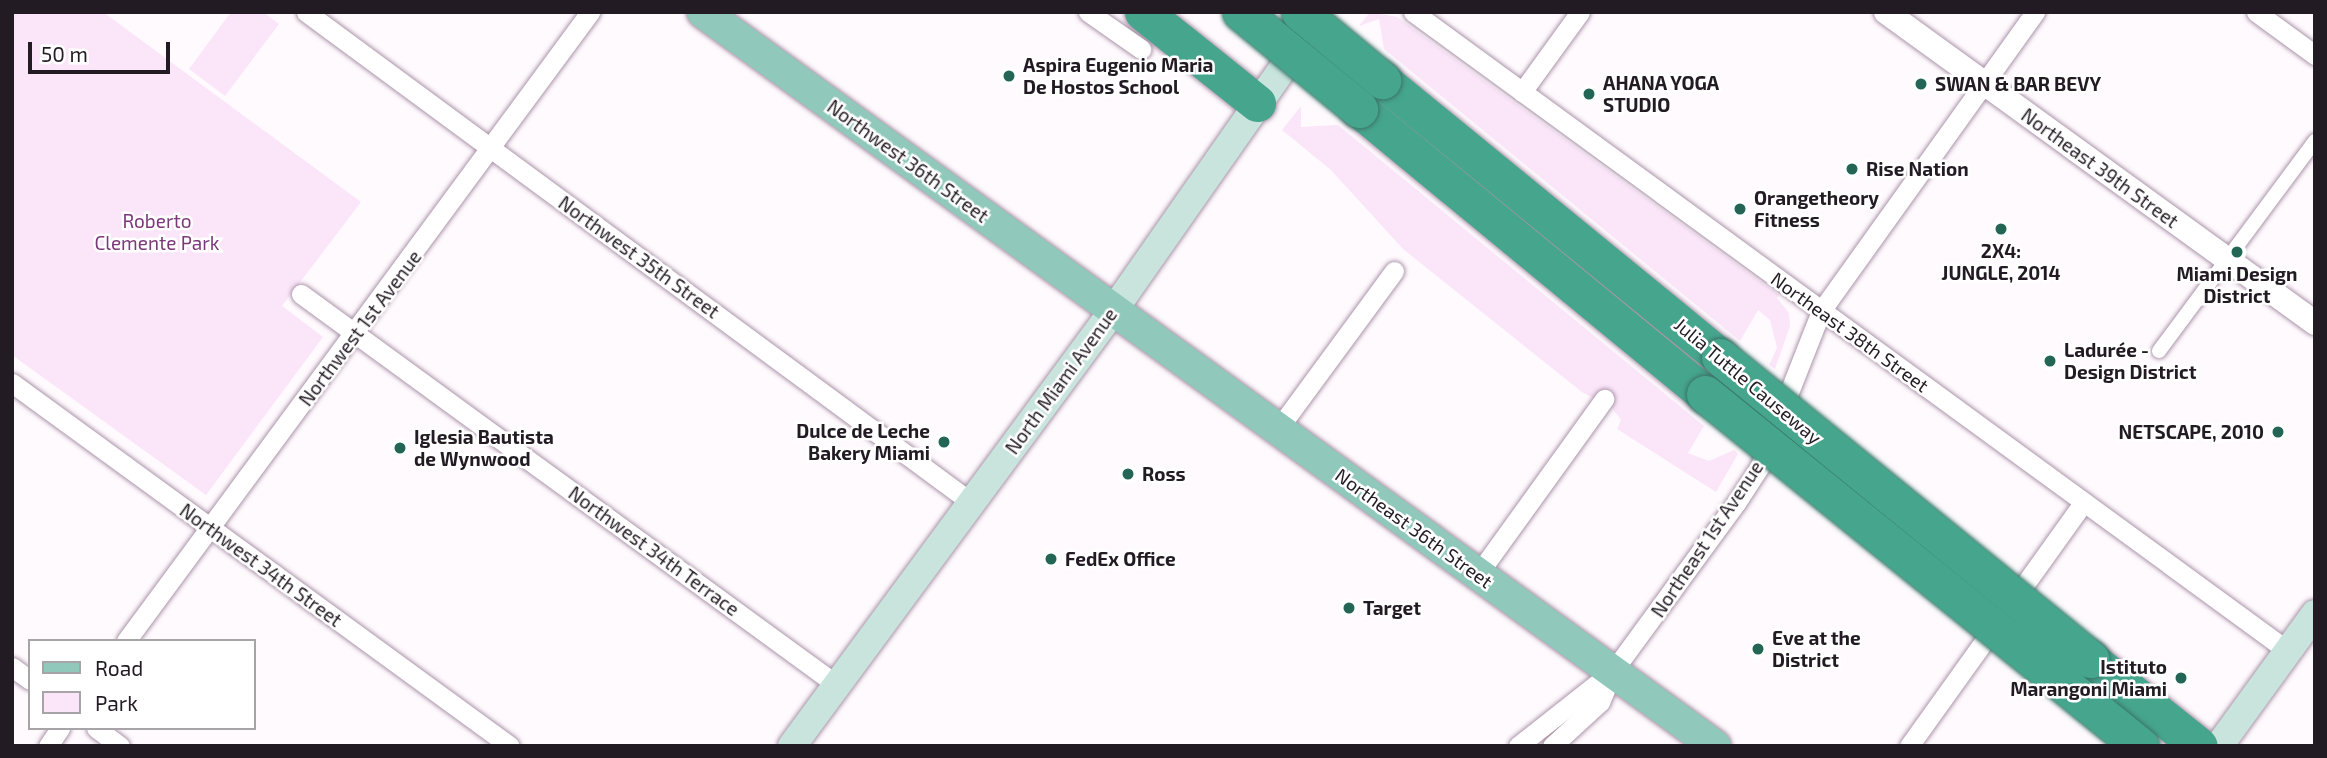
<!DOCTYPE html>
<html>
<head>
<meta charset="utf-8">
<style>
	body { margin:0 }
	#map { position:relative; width:2327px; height:758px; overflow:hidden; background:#fffafe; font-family:"Exo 2",sans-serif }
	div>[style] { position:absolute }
	.green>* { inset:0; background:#fbe5f9 }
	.roads { filter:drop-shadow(0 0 2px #ab95aa) drop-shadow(0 0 2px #ab95aa) }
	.pedestrian>* { height:14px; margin:-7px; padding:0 7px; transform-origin:7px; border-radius:7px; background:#fff }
	.minor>* { height:19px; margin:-9.5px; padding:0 9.5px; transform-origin:9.5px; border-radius:9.5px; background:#fff }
	.tertiary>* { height:24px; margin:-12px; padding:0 12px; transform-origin:12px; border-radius:12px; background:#fff }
	.secondary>* { height:28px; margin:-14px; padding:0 14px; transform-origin:14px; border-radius:14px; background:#c8e4dd }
	.primary>* { height:32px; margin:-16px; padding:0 16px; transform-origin:16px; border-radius:16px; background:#90c9bb }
	.motorway>* { height:37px; margin:-18.5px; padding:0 18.5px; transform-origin:18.5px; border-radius:18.5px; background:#46a58d }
	.bridges { filter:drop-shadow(0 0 2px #3a7568) drop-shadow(0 0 2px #3a7568) }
	.motorway-bridge>* { height:37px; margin:-18.5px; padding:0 18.5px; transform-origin:18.5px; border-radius:18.5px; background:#46a58d }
	.dots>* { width:19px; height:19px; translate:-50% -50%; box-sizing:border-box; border:4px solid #fff; border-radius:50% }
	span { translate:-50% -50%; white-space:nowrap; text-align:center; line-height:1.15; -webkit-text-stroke:5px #fff; paint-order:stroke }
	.poi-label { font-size:19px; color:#231b23; font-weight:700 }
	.left { translate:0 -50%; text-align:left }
	.right { translate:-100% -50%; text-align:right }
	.street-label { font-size:19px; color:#231b23 }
	.park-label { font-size:19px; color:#7b3979 }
	.frame { position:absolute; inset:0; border:14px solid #231b23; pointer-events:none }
	.legend { position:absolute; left:28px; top:639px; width:228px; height:91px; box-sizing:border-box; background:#fff; border:2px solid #a7a4a7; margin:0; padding:9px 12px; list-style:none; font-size:21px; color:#231b23 }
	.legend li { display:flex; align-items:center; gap:14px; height:35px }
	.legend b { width:35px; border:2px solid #a7a4a7 }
	.scale { position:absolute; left:28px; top:42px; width:142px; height:32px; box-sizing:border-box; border:4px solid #231b23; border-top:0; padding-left:9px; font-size:21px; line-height:24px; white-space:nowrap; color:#231b23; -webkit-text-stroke:5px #fff; paint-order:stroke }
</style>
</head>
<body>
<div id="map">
	<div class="green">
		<i style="clip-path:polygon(12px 12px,103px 12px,361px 202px,282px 306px,323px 337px,206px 495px,12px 355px)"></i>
		<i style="clip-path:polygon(231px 12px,263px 12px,279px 24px,225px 96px,189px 69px)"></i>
		<i style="clip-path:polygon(1370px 12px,1397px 17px,1779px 295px,1777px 298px,1789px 313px,1790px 326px,1775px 369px,1769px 365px,1777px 348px,1770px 320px,1758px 310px,1740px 341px,1384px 49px,1379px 19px,1359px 26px)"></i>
		<i style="clip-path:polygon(1301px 106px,1301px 127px,1338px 125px,1704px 426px,1688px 453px,1709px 461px,1734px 450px,1738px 454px,1716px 492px,1617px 429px,1621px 420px,1612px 408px,1582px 392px,1403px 249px,1331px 170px,1282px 130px)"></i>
	</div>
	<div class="roads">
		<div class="pedestrian">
			<i style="left:2159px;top:351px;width:262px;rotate:-53.4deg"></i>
		</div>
		<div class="minor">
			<i style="left:306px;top:12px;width:827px;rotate:36.4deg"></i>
			<i style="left:1088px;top:12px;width:65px;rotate:34.9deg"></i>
			<i style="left:1413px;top:12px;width:1083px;rotate:36.14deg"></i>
			<i style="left:2256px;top:12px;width:73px;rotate:36.1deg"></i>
			<i style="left:1522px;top:92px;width:99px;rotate:-54.1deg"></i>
			<i style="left:301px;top:294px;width:663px;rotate:36.11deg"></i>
			<i style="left:12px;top:383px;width:616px;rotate:36.09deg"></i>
			<i style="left:1278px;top:429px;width:196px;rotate:-53.7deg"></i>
			<i style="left:1478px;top:574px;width:216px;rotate:-54.2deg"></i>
			<i style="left:126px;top:641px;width:782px;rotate:-53.58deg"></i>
			<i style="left:12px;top:667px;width:22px;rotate:36deg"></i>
			<i style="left:96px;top:728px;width:30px;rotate:37deg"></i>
			<i style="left:48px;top:746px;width:22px;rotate:-56deg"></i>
			<i style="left:1518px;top:746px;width:121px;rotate:-38.3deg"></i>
			<i style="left:1613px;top:671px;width:208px;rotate:-53.8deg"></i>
			<i style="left:1736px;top:503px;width:44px;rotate:-57deg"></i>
			<i style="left:1760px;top:466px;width:167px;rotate:-68.5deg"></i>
			<i style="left:1821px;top:311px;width:368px;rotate:-54.4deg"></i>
			<i style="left:1552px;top:746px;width:65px;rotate:-42.5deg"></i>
			<i style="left:1600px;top:702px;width:34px;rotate:-67deg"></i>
			<i style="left:1909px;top:746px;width:300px;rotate:-54.4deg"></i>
		</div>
		<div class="tertiary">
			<i style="left:1886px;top:12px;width:530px;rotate:35.94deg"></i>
		</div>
		<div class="secondary">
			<i style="left:792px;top:746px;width:541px;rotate:-53.58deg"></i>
			<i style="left:1113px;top:311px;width:331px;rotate:-55deg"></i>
			<i style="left:2219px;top:746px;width:163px;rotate:-54deg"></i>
		</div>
		<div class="primary">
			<i style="left:703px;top:12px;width:1250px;rotate:35.95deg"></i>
		</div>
		<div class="motorway">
			<i style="left:1143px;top:12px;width:146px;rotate:38.6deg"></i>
			<i style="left:1382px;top:80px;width:437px;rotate:39.3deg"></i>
			<i style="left:1359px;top:109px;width:448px;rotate:39.5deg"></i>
			<i style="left:2090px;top:659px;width:139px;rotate:38.6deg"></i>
		</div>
	</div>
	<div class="bridges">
		<div class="motorway-bridge">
			<i style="left:1241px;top:12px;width:153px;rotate:39.4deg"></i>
			<i style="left:1300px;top:12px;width:107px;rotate:39.7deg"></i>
			<i style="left:1720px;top:357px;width:478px;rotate:39.2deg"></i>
			<i style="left:1705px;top:394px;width:560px;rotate:38.98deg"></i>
		</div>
	</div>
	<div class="dots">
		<i style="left:1009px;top:76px;background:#246656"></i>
		<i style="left:1921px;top:84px;background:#246656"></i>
		<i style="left:1589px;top:94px;background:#246656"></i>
		<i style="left:1852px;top:169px;background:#246656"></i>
		<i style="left:1740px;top:209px;background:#246656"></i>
		<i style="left:2001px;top:229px;background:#246656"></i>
		<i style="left:2237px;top:252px;background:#246656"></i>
		<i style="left:2050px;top:361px;background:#246656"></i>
		<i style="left:2278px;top:432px;background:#246656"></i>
		<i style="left:944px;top:442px;background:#246656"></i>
		<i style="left:400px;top:448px;background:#246656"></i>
		<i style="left:1128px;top:474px;background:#246656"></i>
		<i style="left:1051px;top:559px;background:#246656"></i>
		<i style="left:1349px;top:608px;background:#246656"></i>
		<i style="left:1758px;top:649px;background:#246656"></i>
		<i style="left:2181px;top:678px;background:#246656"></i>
	</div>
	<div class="poi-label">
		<span class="left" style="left:1023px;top:76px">Aspira Eugenio Maria<br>De Hostos School</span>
		<span class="left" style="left:1603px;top:94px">AHANA YOGA<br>STUDIO</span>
		<span class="left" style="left:1935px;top:84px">SWAN &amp; BAR BEVY</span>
		<span class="left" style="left:1866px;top:169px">Rise Nation</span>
		<span class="left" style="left:1754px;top:209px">Orangetheory<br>Fitness</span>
		<span style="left:2001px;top:262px">2X4:<br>JUNGLE, 2014</span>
		<span style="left:2237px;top:285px">Miami Design<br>District</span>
		<span class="left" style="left:2064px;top:361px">Ladurée -<br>Design District</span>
		<span class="right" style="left:930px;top:442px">Dulce de Leche<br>Bakery Miami</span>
		<span class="right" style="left:2264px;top:432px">NETSCAPE, 2010</span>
		<span class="left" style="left:414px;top:448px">Iglesia Bautista<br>de Wynwood</span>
		<span class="left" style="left:1142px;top:474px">Ross</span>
		<span class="left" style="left:1065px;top:559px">FedEx Office</span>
		<span class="left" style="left:1363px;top:608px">Target</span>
		<span class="left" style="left:1772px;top:649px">Eve at the<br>District</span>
		<span class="right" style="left:2167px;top:678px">Istituto<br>Marangoni Miami</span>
	</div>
	<div class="street-label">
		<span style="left:908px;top:161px;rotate:36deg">Northwest 36th Street</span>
		<span style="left:2100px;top:168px;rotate:36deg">Northeast 39th Street</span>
		<span style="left:639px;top:257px;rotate:36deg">Northwest 35th Street</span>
		<span style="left:360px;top:328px;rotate:-53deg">Northwest 1st Avenue</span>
		<span style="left:1850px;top:332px;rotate:36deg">Northeast 38th Street</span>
		<span style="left:1061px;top:381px;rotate:-54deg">North Miami Avenue</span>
		<span style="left:1748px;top:381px;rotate:40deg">Julia Tuttle Causeway</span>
		<span style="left:1414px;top:528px;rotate:36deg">Northeast 36th Street</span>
		<span style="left:1707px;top:539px;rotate:-56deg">Northeast 1st Avenue</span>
		<span style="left:654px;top:551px;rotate:36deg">Northwest 34th Terrace</span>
		<span style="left:261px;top:565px;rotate:36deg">Northwest 34th Street</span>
	</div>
	<div class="park-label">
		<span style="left:157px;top:232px">Roberto<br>Clemente Park</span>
	</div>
	<div class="frame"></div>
	<ul class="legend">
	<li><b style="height:9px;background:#90c9bb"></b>Road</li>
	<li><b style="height:19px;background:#fbe5f9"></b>Park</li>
	</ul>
	<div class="scale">50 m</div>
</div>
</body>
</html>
